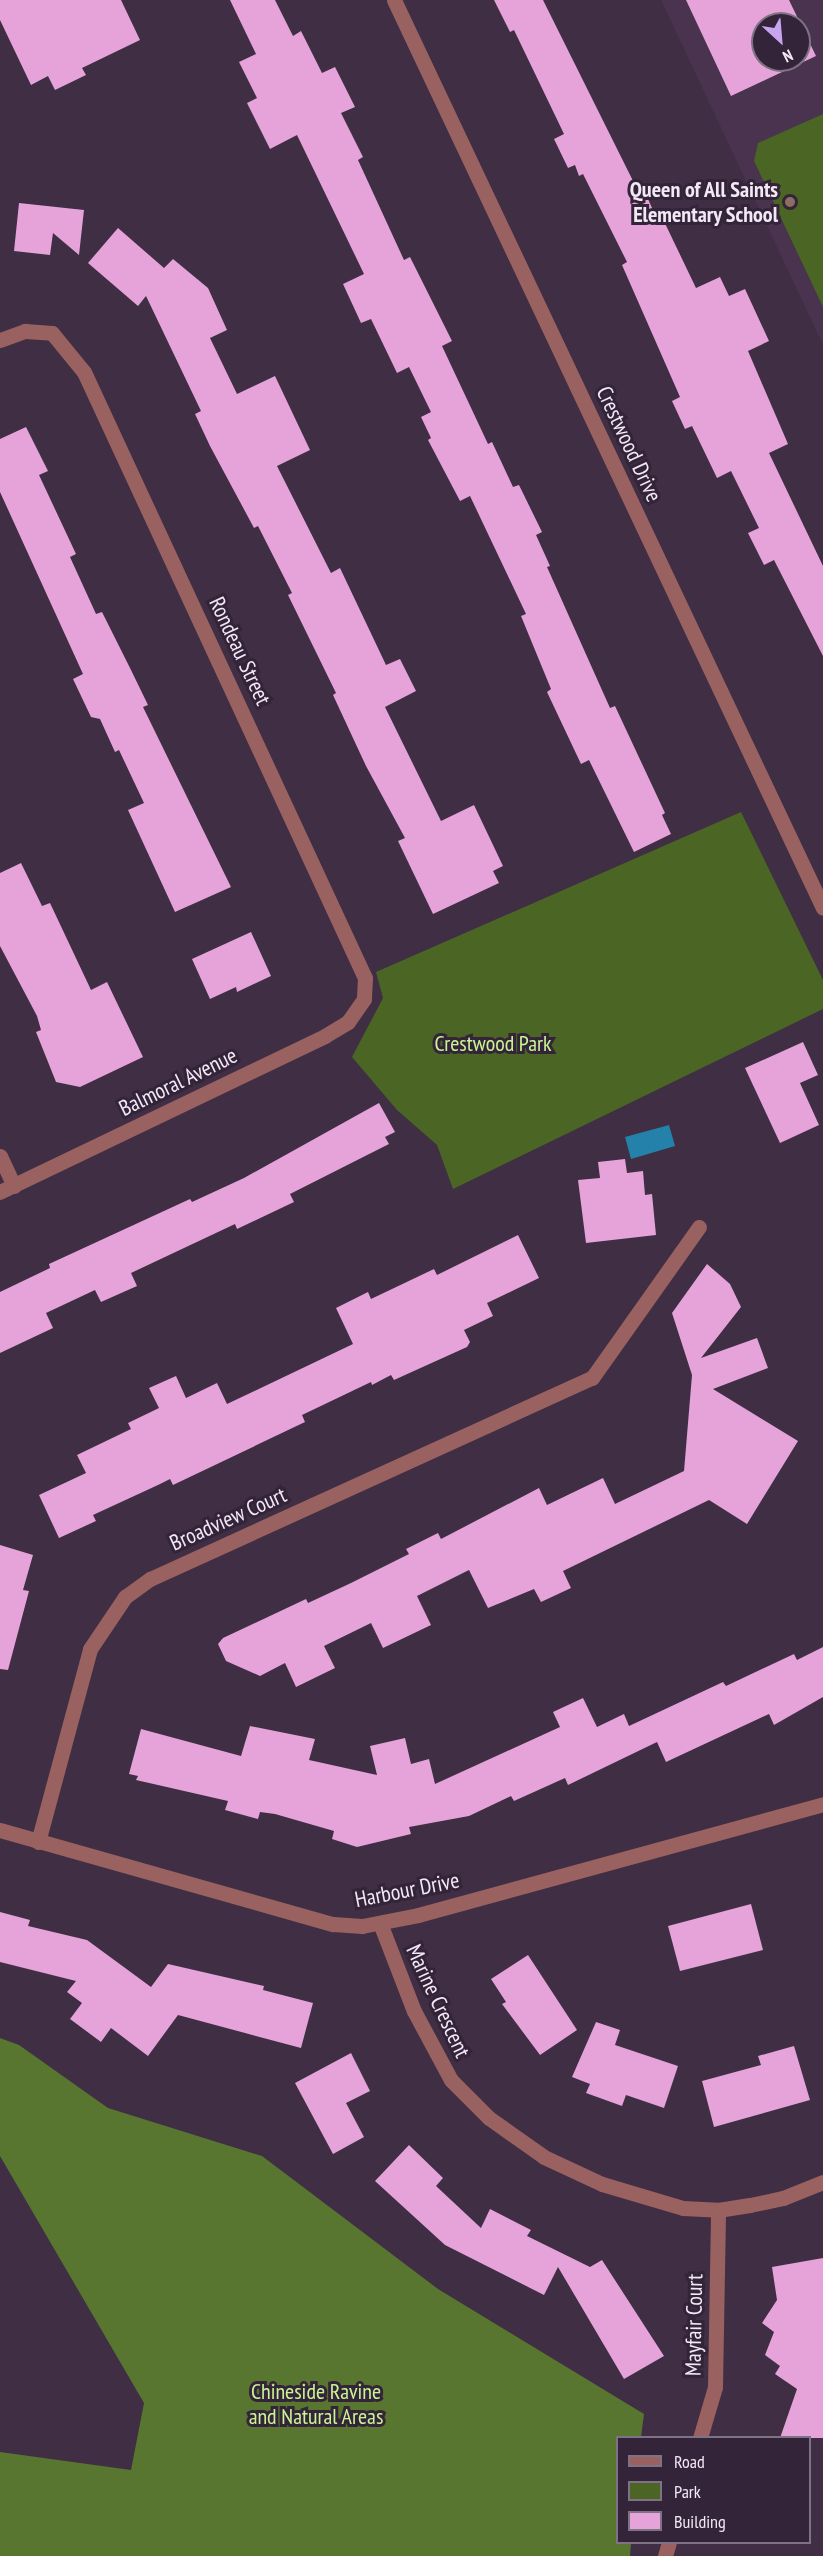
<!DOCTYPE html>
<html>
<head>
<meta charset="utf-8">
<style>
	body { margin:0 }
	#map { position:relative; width:823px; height:2556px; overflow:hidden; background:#3f2e44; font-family:"PT Sans Narrow",sans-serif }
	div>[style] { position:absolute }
	.built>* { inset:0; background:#49334f }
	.green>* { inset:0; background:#4a6524 }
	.forest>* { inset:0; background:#587630 }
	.water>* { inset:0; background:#2482aa }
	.building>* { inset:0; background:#e5a3d9 }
	.service>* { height:15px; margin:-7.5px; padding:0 7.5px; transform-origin:7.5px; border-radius:7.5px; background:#99615f }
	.minor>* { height:15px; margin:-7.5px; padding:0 7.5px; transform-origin:7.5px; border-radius:7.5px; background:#99615f }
	.dots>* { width:16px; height:16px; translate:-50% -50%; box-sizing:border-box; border:3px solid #342439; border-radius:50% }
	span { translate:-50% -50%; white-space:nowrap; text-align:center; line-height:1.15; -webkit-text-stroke:6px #342439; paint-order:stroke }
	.poi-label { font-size:22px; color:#f3e8f6; font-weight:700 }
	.right { translate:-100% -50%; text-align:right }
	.street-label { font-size:22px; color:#f3e8f6 }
	.park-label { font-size:22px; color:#c9f593 }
	.legend { position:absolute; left:616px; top:2436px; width:195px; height:108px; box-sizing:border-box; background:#342439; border:2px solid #807285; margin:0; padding:8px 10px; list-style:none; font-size:18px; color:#f3e8f6 }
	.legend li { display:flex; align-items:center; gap:12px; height:30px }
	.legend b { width:30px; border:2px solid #807285 }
	.north { position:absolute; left:751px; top:12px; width:60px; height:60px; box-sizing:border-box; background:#342439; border:2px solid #807285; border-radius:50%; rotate:154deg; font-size:16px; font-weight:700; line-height:24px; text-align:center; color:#f3e8f6 }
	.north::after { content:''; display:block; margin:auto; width:21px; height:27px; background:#c8a6ef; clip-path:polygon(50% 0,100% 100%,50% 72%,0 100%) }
</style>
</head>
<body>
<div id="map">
	<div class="built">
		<i style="clip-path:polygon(evenodd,661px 0,823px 0,823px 345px,661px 0,763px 24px,799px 24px,799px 60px,763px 60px,763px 24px)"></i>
	</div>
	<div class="green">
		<i style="clip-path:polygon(823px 114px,823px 307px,754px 161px,758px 143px)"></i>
		<i style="clip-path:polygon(741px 812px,823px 980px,823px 1009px,453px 1189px,437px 1145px,397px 1110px,352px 1057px,383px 998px,376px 972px)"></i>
	</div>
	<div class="forest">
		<i style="clip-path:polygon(0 2038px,19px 2045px,108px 2108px,262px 2156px,438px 2289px,644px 2414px,641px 2437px,618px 2438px,618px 2542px,631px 2543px,630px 2556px,0 2556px,0 2452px,131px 2470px,144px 2403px,0 2156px)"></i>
	</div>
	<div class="water">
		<i style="clip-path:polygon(669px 1125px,675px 1146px,631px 1159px,625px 1137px)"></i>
	</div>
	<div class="building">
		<i style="clip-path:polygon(0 0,121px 0,140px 40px,82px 68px,86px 75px,55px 90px,48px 76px,31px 85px,0 20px)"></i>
		<i style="clip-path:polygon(230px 0,275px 0,293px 36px,301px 31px,322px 73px,335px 67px,355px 107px,341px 113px,363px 157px,358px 160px,404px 260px,410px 257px,452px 341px,442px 346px,488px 444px,492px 442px,513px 487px,519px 485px,542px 532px,536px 535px,550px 566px,547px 567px,610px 708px,615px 706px,665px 813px,662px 815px,671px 834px,634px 852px,589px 760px,581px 764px,547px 692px,551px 689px,521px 616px,526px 614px,470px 496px,460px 501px,428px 440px,431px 438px,421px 417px,431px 412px,409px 367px,397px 373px,371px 319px,361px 323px,343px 284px,364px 274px,297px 135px,270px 149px,247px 103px,257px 98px,239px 62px,256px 54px)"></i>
		<i style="clip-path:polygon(494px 0,543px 0,643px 201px,648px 199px,656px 217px,661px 215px,696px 288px,720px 277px,729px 296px,745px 289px,769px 341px,748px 351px,788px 444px,769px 453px,823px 566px,823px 656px,774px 560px,764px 565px,748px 533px,759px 528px,731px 471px,717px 478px,692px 426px,685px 429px,672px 401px,680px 397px,622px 265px,627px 262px,583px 174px,579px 176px,575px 165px,568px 168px,554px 139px,564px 134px,514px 30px,510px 32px)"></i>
		<i style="clip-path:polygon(evenodd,686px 0,789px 0,816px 56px,731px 96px,686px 0,763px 24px,799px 24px,799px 60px,763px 60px,763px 24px)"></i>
		<i style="clip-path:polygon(19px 203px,84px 210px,79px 255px,53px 233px,50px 255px,14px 251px)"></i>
		<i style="clip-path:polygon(118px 228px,164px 268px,173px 259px,208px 288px,227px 330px,210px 338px,237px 394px,275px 376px,310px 450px,277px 466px,331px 573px,340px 568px,386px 665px,400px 659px,416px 691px,385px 707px,441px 821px,474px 805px,503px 866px,493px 871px,499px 883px,433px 914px,398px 841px,405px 838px,366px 766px,333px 695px,336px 693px,288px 595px,292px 593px,258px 526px,254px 528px,210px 446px,195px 414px,201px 411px,146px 296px,138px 306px,88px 263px)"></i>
		<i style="clip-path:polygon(26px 427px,48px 471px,39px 475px,76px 554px,70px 557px,96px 614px,102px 612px,131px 670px,148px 705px,143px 707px,231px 887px,175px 912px,128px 810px,144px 803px,119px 750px,115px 752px,100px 719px,91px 717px,73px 679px,83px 674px,0 492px,0 439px)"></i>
		<i style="clip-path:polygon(21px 863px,42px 906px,50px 903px,91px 990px,107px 982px,143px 1057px,80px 1087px,56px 1082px,36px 1032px,41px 1030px,37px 1016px,0 946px,0 873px)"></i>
		<i style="clip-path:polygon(251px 932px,271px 976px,237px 992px,236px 987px,210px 999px,192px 959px)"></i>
		<i style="clip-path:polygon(803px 1042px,818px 1075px,800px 1083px,819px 1125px,780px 1143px,745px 1068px)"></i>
		<i style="clip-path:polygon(379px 1103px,395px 1132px,385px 1137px,389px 1144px,290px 1194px,294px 1202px,237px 1229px,235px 1224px,131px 1273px,137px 1286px,101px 1302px,95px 1290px,46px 1313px,53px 1328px,0 1353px,0 1292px,50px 1268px,49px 1264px,190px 1199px,192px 1202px,244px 1178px)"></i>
		<i style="clip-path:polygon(625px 1159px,627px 1173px,643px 1171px,645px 1195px,652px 1194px,656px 1235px,586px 1243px,578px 1180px,600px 1178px,598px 1162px)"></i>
		<i style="clip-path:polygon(518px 1235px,539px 1278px,487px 1303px,493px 1316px,464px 1330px,470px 1342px,467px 1347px,394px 1380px,391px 1375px,372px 1385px,371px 1382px,302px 1415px,305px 1422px,173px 1485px,170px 1479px,158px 1485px,93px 1515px,96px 1521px,59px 1538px,39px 1495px,86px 1473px,77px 1455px,131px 1429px,128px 1423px,159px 1408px,149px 1388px,176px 1376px,186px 1398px,217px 1383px,227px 1404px,353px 1344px,336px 1308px,368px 1292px,371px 1299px,434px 1269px,437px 1275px)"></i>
		<i style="clip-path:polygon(707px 1264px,730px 1284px,741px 1307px,701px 1358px,757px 1338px,768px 1368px,713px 1389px,798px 1441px,747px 1524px,709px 1500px,563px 1571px,571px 1588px,541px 1602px,534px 1589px,488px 1608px,469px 1570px,417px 1596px,431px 1625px,383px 1648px,371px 1623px,324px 1646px,335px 1668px,296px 1687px,285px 1663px,260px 1676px,226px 1661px,218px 1644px,223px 1638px,306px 1599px,308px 1603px,351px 1583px,409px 1554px,406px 1549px,438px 1533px,441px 1539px,539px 1488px,547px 1505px,603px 1478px,615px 1504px,684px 1471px,692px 1375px,672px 1313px)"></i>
		<i style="clip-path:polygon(0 1545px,33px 1555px,23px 1590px,29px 1591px,8px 1670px,0 1669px)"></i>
		<i style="clip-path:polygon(823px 1647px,823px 1697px,774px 1725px,769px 1714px,666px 1762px,657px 1742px,568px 1785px,565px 1778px,514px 1801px,511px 1796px,469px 1816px,409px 1827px,411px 1834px,357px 1847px,332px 1839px,334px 1831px,275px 1814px,260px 1812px,258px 1819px,225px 1810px,228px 1801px,136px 1780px,138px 1776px,129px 1774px,141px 1729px,241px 1756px,250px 1726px,315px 1739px,309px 1760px,377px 1775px,370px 1746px,405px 1738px,411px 1764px,429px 1759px,435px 1784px,560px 1727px,553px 1712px,583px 1698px,597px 1727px,624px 1714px,629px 1726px,723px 1682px,726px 1686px,794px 1654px,797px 1660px)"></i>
		<i style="clip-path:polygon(751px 1904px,763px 1950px,680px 1971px,668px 1926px)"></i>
		<i style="clip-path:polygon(0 1912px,30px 1920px,28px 1926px,87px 1940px,151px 1987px,168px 1964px,264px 1986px,263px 1990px,313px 2003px,301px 2048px,178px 2015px,148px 2056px,111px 2028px,101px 2042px,70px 2019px,82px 2003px,67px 1992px,76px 1981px,0 1962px)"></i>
		<i style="clip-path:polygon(528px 1955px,577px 2030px,540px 2055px,502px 2004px,506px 2002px,491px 1979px)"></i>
		<i style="clip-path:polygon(596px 2022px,620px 2030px,615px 2045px,678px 2066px,664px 2108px,626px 2095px,622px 2106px,586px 2093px,590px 2084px,572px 2077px)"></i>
		<i style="clip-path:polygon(794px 2046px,810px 2100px,714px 2127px,702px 2081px,761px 2065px,758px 2056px)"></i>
		<i style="clip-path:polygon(351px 2053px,370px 2091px,346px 2103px,364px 2137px,333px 2154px,295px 2083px)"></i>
		<i style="clip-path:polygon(409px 2145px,443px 2178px,436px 2186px,481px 2228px,490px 2209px,531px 2230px,527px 2236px,590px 2267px,602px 2260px,664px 2356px,624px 2379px,558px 2267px,544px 2295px,445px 2245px,375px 2181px)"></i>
		<i style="clip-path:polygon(823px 2258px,823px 2438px,780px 2438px,797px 2389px,775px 2374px,780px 2366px,765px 2355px,774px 2332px,762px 2323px,777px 2300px,772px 2267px)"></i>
	</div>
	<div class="service">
		<i style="left:592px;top:1378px;width:185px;rotate:-54.7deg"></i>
	</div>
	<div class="minor">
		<i style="left:394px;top:0;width:1004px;rotate:64.71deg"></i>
		<i style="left:0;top:340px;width:27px;rotate:-20deg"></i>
		<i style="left:25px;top:331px;width:27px;rotate:4deg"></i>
		<i style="left:52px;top:333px;width:50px;rotate:50.6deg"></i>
		<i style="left:84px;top:372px;width:668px;rotate:65.12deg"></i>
		<i style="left:365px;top:978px;width:21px;rotate:93deg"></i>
		<i style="left:364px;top:999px;width:28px;rotate:125deg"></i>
		<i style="left:348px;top:1022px;width:27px;rotate:149deg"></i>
		<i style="left:325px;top:1036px;width:361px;rotate:154.4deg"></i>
		<i style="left:0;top:1156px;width:33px;rotate:65deg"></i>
		<i style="left:0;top:1830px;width:346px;rotate:15.8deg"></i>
		<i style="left:333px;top:1924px;width:29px;rotate:4deg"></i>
		<i style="left:362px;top:1926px;width:57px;rotate:-11.1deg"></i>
		<i style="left:418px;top:1915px;width:420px;rotate:-15.3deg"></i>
		<i style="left:38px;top:1842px;width:200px;rotate:-74.9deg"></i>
		<i style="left:90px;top:1649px;width:63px;rotate:-56.1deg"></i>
		<i style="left:125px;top:1597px;width:31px;rotate:-36deg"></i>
		<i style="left:150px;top:1579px;width:486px;rotate:-24.5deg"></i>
		<i style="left:380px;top:1923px;width:94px;rotate:68.9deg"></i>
		<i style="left:414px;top:2011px;width:78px;rotate:61.8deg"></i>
		<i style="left:451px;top:2080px;width:54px;rotate:45deg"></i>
		<i style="left:489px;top:2118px;width:67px;rotate:35.3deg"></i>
		<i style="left:544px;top:2157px;width:64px;rotate:25deg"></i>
		<i style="left:602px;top:2184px;width:84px;rotate:16.5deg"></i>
		<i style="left:683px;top:2208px;width:35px;rotate:3deg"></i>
		<i style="left:718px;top:2210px;width:32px;rotate:-9deg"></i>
		<i style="left:750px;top:2205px;width:34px;rotate:-12deg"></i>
		<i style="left:783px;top:2198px;width:43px;rotate:-21.8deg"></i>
		<i style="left:700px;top:2438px;width:53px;rotate:-73.6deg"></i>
		<i style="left:715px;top:2387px;width:177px;rotate:-89deg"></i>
		<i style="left:665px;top:2556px;width:15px;rotate:-74deg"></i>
	</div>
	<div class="dots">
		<i style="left:790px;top:202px;background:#8d6e63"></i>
	</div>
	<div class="poi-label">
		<span class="right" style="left:778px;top:202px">Queen of All Saints<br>Elementary School</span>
	</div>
	<div class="street-label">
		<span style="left:629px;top:444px;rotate:65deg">Crestwood Drive</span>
		<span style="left:240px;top:651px;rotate:65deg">Rondeau Street</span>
		<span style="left:178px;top:1082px;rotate:-26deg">Balmoral Avenue</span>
		<span style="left:228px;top:1519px;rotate:-24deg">Broadview Court</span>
		<span style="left:407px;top:1890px;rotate:-11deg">Harbour Drive</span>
		<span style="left:438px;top:2001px;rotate:65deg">Marine Crescent</span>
		<span style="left:694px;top:2325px;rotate:-89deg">Mayfair Court</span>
	</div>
	<div class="park-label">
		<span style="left:493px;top:1044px">Crestwood Park</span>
		<span style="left:316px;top:2404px">Chineside Ravine<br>and Natural Areas</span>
	</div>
	<ul class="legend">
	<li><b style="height:8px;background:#99615f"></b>Road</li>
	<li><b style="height:16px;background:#4a6524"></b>Park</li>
	<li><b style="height:16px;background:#e5a3d9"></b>Building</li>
	</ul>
	<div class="north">N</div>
</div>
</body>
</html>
